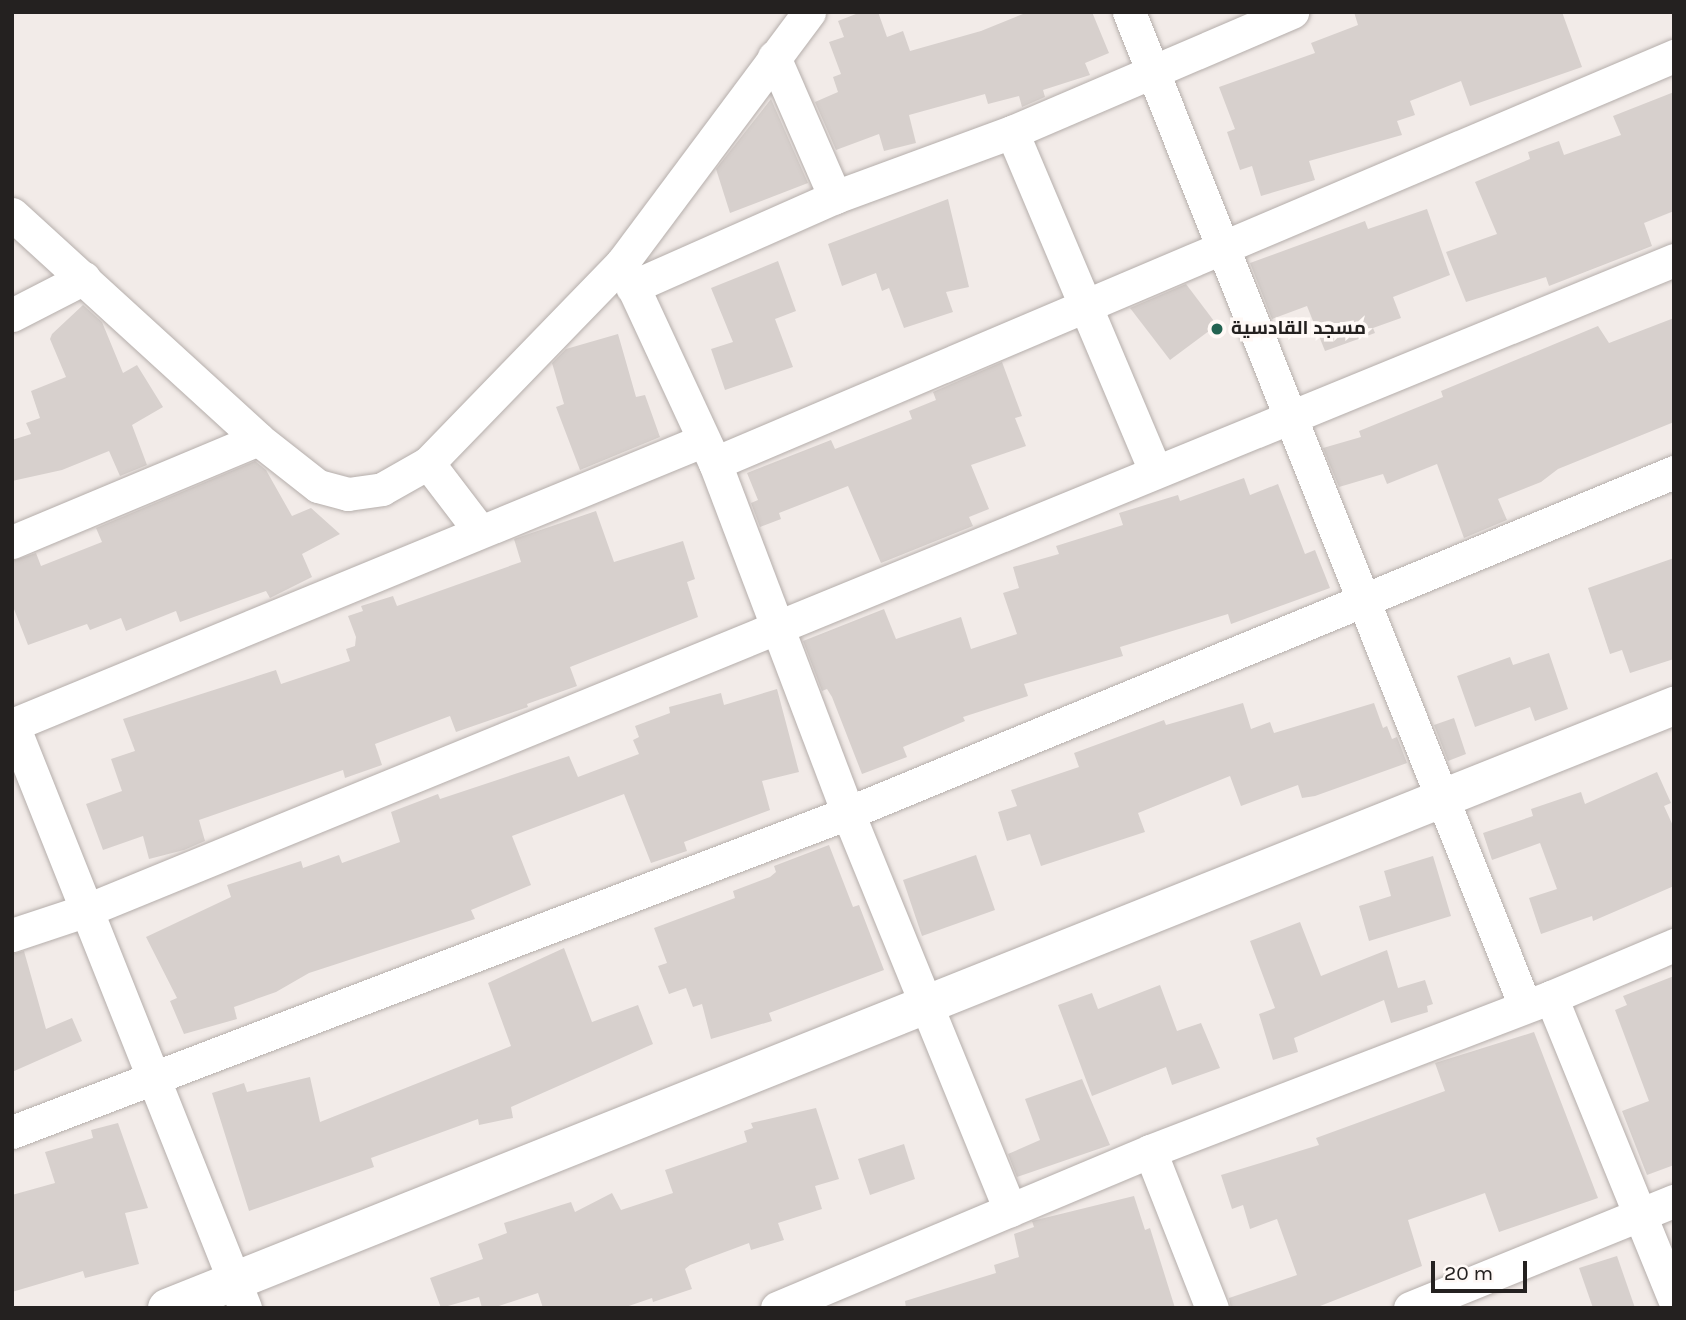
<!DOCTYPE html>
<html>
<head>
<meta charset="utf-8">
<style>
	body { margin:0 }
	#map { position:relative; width:1686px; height:1320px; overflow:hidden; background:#f2ebe8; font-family:Karla,Cairo,sans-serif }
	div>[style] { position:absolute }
	.building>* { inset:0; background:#d7d0cd }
	.roads { filter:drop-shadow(0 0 2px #b5aeab) drop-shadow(0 0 2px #b5aeab) }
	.street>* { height:33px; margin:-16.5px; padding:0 16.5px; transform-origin:16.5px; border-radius:16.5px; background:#fff }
	.secondary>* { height:38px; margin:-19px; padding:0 19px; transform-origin:19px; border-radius:19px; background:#fff }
	.dots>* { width:19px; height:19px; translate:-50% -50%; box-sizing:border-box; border:4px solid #fff9f6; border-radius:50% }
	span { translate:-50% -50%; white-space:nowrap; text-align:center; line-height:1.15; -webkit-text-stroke:7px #fff9f6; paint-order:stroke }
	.poi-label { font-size:19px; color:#242120; font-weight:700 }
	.left { translate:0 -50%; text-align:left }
	.frame { position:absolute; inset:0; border:14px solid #242120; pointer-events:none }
	.scale { position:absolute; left:1431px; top:1261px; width:96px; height:32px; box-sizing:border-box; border:4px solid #242120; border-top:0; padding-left:9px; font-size:21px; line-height:24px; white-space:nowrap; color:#242120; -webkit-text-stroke:5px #fff9f6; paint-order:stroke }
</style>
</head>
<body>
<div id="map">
	<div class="building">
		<i style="clip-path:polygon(861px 12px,878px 12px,887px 37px,903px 31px,910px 51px,981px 31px,1028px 12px,1092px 12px,1109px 53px,1085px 63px,1090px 75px,1043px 90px,1045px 97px,1022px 107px,1019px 96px,988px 104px,985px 94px,909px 115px,916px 143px,884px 151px,879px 134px,836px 150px,815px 102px,838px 92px,833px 77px,841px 74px,829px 42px,844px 37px,838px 21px)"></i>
		<i style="clip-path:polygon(1354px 12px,1562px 12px,1582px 67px,1470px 106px,1461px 81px,1410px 101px,1415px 115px,1397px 121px,1402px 135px,1309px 161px,1315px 180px,1261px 196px,1252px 166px,1240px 170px,1227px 132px,1235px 129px,1219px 87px,1315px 53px,1311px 43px,1358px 25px)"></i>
		<i style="clip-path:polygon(1674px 92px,1674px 211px,1644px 223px,1652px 246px,1549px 286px,1546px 277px,1466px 302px,1446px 252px,1497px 234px,1475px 182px,1530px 159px,1528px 152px,1559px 141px,1564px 155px,1621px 135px,1613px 116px)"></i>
		<i style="clip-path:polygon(771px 99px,808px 183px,730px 213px,716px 169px)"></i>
		<i style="clip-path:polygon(948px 199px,969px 287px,946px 292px,953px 312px,904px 328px,889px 288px,882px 291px,876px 273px,842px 286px,828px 244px)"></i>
		<i style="clip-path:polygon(1427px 209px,1450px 275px,1393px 297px,1401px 318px,1373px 328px,1375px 333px,1325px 351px,1307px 306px,1272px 319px,1250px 263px,1365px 221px,1368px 229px)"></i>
		<i style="clip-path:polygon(778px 261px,796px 311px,775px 319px,793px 367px,725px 390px,711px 349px,733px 342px,711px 288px)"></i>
		<i style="clip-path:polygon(1186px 284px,1217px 325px,1170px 360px,1130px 308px)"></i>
		<i style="clip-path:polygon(83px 305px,102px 322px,123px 373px,137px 365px,163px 407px,132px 425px,147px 465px,120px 476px,109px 451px,62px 470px,12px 481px,12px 440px,31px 434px,26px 423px,40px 418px,31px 391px,66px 377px,50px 339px,52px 334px)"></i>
		<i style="clip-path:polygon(1674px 318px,1674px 422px,1558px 469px,1541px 482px,1498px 499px,1507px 520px,1464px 538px,1437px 464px,1387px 484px,1383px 474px,1339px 487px,1323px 448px,1361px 437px,1359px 431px,1443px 397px,1441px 391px,1598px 326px,1609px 343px)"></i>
		<i style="clip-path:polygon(618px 334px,636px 397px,645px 395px,660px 437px,580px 470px,556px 407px,564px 404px,552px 363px,566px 349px)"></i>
		<i style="clip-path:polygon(1002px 362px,1022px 416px,1015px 418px,1026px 446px,971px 465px,989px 509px,969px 517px,973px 526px,881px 563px,848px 486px,779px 513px,781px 519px,760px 527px,751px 503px,758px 500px,747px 473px,831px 440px,835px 449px,912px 419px,909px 411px,936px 400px,933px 392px)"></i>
		<i style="clip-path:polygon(255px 461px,266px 470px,292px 516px,311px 508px,340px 534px,302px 554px,312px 577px,270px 598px,266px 591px,180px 622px,176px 611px,126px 631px,121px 618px,90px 630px,87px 624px,28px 645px,12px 604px,12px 561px,36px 553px,41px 566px,102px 542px,96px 528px)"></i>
		<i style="clip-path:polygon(1244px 478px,1250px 495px,1278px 484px,1305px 554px,1315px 550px,1330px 588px,1231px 624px,1228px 614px,1120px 647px,1123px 656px,1024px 684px,1028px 696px,963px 717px,965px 721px,903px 747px,907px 757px,862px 774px,832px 697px,827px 689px,822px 691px,803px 641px,884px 609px,896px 639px,961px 617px,971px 649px,1017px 634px,1003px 593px,1019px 588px,1013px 567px,1059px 554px,1056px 546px,1123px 525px,1119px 513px,1178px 495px,1180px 501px)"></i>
		<i style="clip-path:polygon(596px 511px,614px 562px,683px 541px,695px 579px,687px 582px,698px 617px,570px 667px,577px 686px,527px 704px,528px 707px,456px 732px,450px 716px,375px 744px,382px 765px,345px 778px,343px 770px,199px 820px,205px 841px,184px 850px,149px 859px,143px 836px,103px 850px,86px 804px,122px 791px,111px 759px,135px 751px,123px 719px,276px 670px,281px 684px,350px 661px,346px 649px,355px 646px,356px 637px,348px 616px,363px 611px,361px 606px,393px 596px,397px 606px,521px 562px,514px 539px)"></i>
		<i style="clip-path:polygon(1674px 558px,1674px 659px,1630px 673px,1622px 650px,1610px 654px,1588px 588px)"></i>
		<i style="clip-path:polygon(1549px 653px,1568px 709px,1535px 721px,1530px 707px,1475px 727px,1457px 676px,1510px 657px,1513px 665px)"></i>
		<i style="clip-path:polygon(777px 689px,799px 772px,762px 781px,770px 810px,684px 842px,687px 851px,651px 863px,624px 794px,512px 836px,531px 885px,471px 910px,475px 919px,309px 973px,276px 992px,234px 1007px,237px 1019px,184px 1034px,170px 1001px,177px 998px,146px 937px,231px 897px,227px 885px,301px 861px,303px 868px,339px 855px,342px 863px,400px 842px,391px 812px,438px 794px,440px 799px,569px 756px,578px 777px,639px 754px,633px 740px,639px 737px,635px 726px,670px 713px,669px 707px,721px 693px,724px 705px)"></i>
		<i style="clip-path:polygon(1243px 703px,1251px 729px,1270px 722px,1274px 733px,1374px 703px,1383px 728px,1387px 726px,1392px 739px,1397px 737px,1407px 763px,1315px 796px,1302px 798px,1298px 785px,1241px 806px,1230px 776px,1138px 813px,1145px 832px,1041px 866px,1030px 834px,1007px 841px,998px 812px,1017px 806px,1011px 790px,1079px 767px,1074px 753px,1164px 720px,1166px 725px)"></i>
		<i style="clip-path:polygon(1454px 718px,1466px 754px,1448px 761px,1434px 725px)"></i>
		<i style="clip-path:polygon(1657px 772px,1671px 803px,1664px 806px,1674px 828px,1674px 886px,1593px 921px,1592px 916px,1541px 934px,1529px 898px,1557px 889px,1540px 843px,1492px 860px,1483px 833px,1533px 816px,1531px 809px,1581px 792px,1585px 804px)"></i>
		<i style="clip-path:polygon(829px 845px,853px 907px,859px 905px,884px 970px,769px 1013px,772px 1021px,711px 1039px,702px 1004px,693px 1007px,686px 988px,669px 994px,658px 966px,667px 963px,654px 928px,735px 898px,733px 891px,770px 877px,776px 872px,774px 866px)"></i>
		<i style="clip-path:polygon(976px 855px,995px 910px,922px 936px,903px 880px)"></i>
		<i style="clip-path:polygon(1433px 856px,1451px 916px,1369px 941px,1359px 906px,1391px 896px,1384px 871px)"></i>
		<i style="clip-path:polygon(1300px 922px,1321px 976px,1387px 950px,1398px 988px,1425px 980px,1433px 1004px,1427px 1006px,1428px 1012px,1391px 1023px,1384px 1000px,1294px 1038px,1298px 1052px,1273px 1060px,1259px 1014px,1275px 1008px,1250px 941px)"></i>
		<i style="clip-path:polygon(564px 948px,592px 1022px,638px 1005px,653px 1044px,511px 1107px,513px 1118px,479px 1125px,478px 1119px,371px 1158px,374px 1167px,249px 1211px,212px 1093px,244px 1083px,247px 1092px,310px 1077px,320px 1122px,511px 1046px,488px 983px)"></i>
		<i style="clip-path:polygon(24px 951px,46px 1029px,72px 1018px,82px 1041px,12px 1072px,12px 954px)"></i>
		<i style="clip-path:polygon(1674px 976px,1674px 1165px,1647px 1175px,1622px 1111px,1649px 1101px,1615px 1010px,1627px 1005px,1623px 996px)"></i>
		<i style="clip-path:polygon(1160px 985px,1177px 1031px,1201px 1023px,1220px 1068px,1172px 1085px,1166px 1067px,1092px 1096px,1058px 1005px,1092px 993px,1098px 1009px)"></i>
		<i style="clip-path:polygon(1534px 1032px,1598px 1198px,1499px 1232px,1485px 1193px,1408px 1220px,1422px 1266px,1315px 1308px,1231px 1308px,1229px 1298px,1297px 1275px,1277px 1219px,1250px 1229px,1243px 1205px,1232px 1209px,1221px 1175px,1319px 1145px,1316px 1138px,1445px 1091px,1435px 1063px)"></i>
		<i style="clip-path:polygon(1082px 1079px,1110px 1145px,1017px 1177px,1008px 1154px,1040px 1140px,1025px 1099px)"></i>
		<i style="clip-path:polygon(816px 1108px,839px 1179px,815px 1186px,822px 1209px,778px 1223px,784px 1240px,751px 1250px,749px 1243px,690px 1265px,685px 1269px,692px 1289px,653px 1302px,652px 1298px,623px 1308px,543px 1308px,538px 1293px,493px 1308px,482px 1308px,479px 1297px,441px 1308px,430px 1278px,483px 1259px,478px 1244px,507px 1233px,504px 1223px,571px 1202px,575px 1212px,612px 1193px,621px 1210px,673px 1193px,665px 1170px,747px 1142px,744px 1131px,753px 1128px,751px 1123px)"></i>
		<i style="clip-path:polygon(118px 1123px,148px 1208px,125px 1213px,139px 1264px,85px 1278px,83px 1271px,12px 1292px,12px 1195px,55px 1183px,45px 1152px,93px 1138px,91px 1130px)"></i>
		<i style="clip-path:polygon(904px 1144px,915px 1179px,870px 1195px,858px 1159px)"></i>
		<i style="clip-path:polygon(1134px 1196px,1145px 1230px,1150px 1228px,1175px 1308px,906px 1308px,905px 1301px,996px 1273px,994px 1265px,1019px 1257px,1014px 1234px,1034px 1227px,1032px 1221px)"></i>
		<i style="clip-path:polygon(1617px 1256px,1635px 1308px,1593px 1308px,1579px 1268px)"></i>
	</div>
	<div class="roads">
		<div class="street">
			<i style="left:1129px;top:12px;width:1070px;rotate:68.28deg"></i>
			<i style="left:774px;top:57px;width:153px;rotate:66.5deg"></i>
			<i style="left:1012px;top:132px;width:367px;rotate:67.1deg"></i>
			<i style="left:12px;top:214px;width:333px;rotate:42.4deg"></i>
			<i style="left:258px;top:439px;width:76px;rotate:38.1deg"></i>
			<i style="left:318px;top:486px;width:31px;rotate:15deg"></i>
			<i style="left:348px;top:494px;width:34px;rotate:-8deg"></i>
			<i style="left:382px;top:489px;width:53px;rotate:-29.5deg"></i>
			<i style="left:428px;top:463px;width:279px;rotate:-45.9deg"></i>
			<i style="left:622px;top:263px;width:313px;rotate:-53.3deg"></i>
			<i style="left:622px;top:263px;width:221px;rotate:65.1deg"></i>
			<i style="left:715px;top:463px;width:374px;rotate:69.2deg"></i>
			<i style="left:848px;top:813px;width:429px;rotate:67.8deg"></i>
			<i style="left:632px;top:287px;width:222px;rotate:-23.9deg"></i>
			<i style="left:835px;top:197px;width:189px;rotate:-20.2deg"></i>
			<i style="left:1012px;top:132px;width:305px;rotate:-23.2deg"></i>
			<i style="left:12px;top:315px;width:81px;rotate:-27.2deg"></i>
			<i style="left:428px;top:463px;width:84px;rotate:52.7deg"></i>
			<i style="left:715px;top:463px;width:1042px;rotate:-23deg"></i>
			<i style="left:12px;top:542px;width:267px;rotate:-22.7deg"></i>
			<i style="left:12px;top:723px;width:630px;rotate:68.28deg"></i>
			<i style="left:12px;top:725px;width:748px;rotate:-22.38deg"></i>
			<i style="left:12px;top:935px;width:79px;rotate:-18.4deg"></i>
			<i style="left:87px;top:910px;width:1715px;rotate:-22.27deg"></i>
			<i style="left:1551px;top:997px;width:325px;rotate:67.8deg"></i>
			<i style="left:12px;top:1132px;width:895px;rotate:-20.89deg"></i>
			<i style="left:848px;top:813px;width:894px;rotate:-22.43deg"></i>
			<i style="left:1150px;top:1151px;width:169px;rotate:68.5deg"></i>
			<i style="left:777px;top:1308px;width:405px;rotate:-22.8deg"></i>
			<i style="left:1150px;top:1151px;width:430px;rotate:-21deg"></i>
			<i style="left:1551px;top:997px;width:134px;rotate:-22.9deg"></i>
			<i style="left:1410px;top:1308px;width:285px;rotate:-22.1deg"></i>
		</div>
		<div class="secondary">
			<i style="left:167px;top:1308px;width:1623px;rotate:-21.78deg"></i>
		</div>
	</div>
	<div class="dots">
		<i style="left:1217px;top:329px;background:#236351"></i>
	</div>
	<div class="poi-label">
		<span class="left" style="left:1231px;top:329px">مسجد القادسية</span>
	</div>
	<div class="frame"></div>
	<div class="scale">20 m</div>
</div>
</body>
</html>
